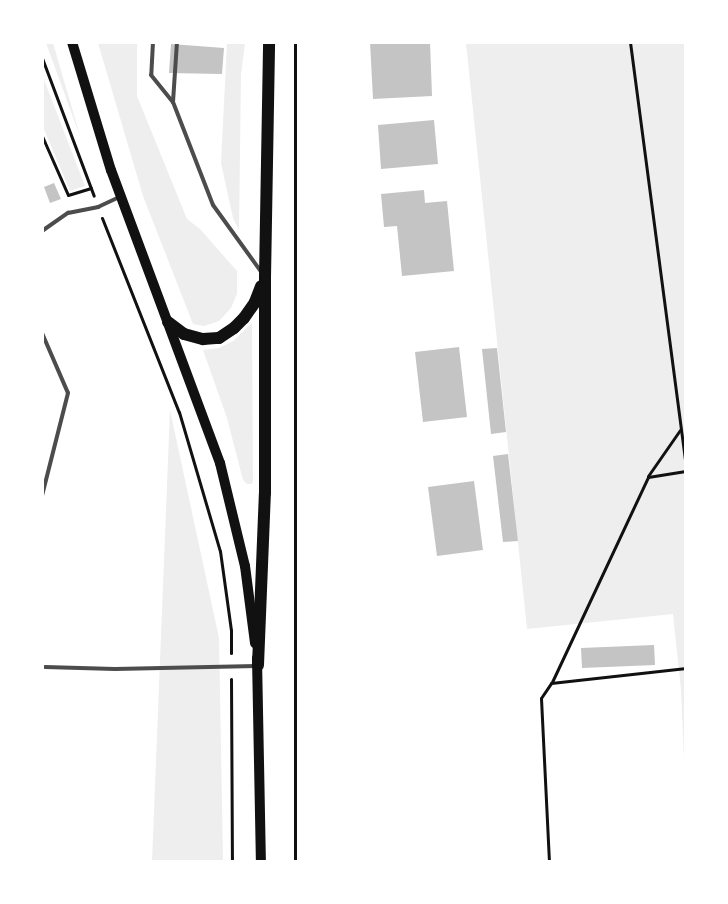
<!DOCTYPE html>
<html>
<head>
<meta charset="utf-8">
<style>
	body { margin:0 }
	#map { position:relative; width:728px; height:904px; overflow:hidden; background:#fff; font-family:Lato,sans-serif }
	div>[style] { position:absolute }
	.green>* { inset:0; background:#eee }
	.building>* { inset:0; background:#c4c4c4 }
	.path>* { height:3px; margin:-1.5px; padding:0 1.5px; transform-origin:1.5px; border-radius:1.5px; background:#111 }
	.service>* { height:4px; margin:-2px; padding:0 2px; transform-origin:2px; border-radius:2px; background:#4c4c4c }
	.secondary>* { height:10px; margin:-5px; padding:0 5px; transform-origin:5px; border-radius:5px; background:#111 }
	.primary>* { height:12px; margin:-6px; padding:0 6px; transform-origin:6px; border-radius:6px; background:#111 }
	span { translate:-50% -50%; white-space:nowrap; text-align:center; line-height:1.15; -webkit-text-stroke:4px #fff; paint-order:stroke }
	.frame { position:absolute; inset:0; border:44px solid #fff; pointer-events:none }
</style>
</head>
<body>
<div id="map">
	<div class="green">
		<i style="clip-path:polygon(46px 43px,53px 43px,81px 139px)"></i>
		<i style="clip-path:polygon(98px 43px,137px 43px,137px 96px,187px 219px,200px 229px,237px 271px,237px 294px,231px 308px,219px 321px,204px 326px,193px 324px,143px 196px)"></i>
		<i style="clip-path:polygon(227px 43px,245px 43px,241px 74px,239px 230px,233px 218px,221px 163px)"></i>
		<i style="clip-path:polygon(466px 43px,685px 43px,685px 783px,681px 690px,673px 614px,527px 629px)"></i>
		<i style="clip-path:polygon(43px 77px,85px 186px,70px 191px,43px 127px)"></i>
		<i style="clip-path:polygon(252px 323px,253px 480px,252px 484px,247px 484px,243px 480px,227px 418px,203px 350px,219px 348px,233px 341px)"></i>
		<i style="clip-path:polygon(170px 410px,219px 638px,223px 861px,152px 862px)"></i>
	</div>
	<div class="building">
		<i style="clip-path:polygon(370px 42px,430px 42px,432px 96px,373px 99px)"></i>
		<i style="clip-path:polygon(171px 44px,224px 48px,222px 74px,169px 73px)"></i>
		<i style="clip-path:polygon(434px 120px,438px 164px,381px 169px,378px 125px)"></i>
		<i style="clip-path:polygon(54px 183px,61px 199px,50px 203px,44px 187px)"></i>
		<i style="clip-path:polygon(424px 190px,425px 203px,447px 201px,454px 271px,402px 276px,397px 226px,384px 227px,381px 194px)"></i>
		<i style="clip-path:polygon(459px 347px,467px 417px,423px 422px,415px 352px)"></i>
		<i style="clip-path:polygon(497px 348px,506px 432px,491px 434px,482px 349px)"></i>
		<i style="clip-path:polygon(508px 454px,518px 541px,503px 542px,493px 456px)"></i>
		<i style="clip-path:polygon(474px 481px,483px 550px,437px 556px,428px 487px)"></i>
		<i style="clip-path:polygon(654px 645px,655px 665px,582px 668px,581px 648px)"></i>
	</div>
	<div class="path">
		<i style="left:630px;top:42px;width:431px;rotate:82.5deg"></i>
		<i style="left:42px;top:58px;width:147px;rotate:69.4deg"></i>
		<i style="left:42px;top:136px;width:64px;rotate:66.2deg"></i>
		<i style="left:68px;top:195px;width:24px;rotate:-17deg"></i>
		<i style="left:102px;top:218px;width:209px;rotate:68.4deg"></i>
		<i style="left:179px;top:412px;width:145px;rotate:73.6deg"></i>
		<i style="left:220px;top:551px;width:80px;rotate:82.1deg"></i>
		<i style="left:231px;top:630px;width:23px;rotate:90deg"></i>
		<i style="left:648px;top:476px;width:56px;rotate:-55.2deg"></i>
		<i style="left:231px;top:679px;width:183px;rotate:89.7deg"></i>
		<i style="left:552px;top:682px;width:226px;rotate:-64.9deg"></i>
		<i style="left:648px;top:477px;width:38px;rotate:-9deg"></i>
		<i style="left:295px;top:862px;width:820px;rotate:-90deg"></i>
		<i style="left:549px;top:862px;width:164px;rotate:-92.8deg"></i>
		<i style="left:541px;top:698px;width:18px;rotate:-56deg"></i>
		<i style="left:551px;top:683px;width:136px;rotate:-6.3deg"></i>
	</div>
	<div class="service">
		<i style="left:153px;top:42px;width:33px;rotate:93deg"></i>
		<i style="left:151px;top:75px;width:35px;rotate:51deg"></i>
		<i style="left:173px;top:102px;width:110px;rotate:68.8deg"></i>
		<i style="left:213px;top:205px;width:84px;rotate:54.2deg"></i>
		<i style="left:173px;top:102px;width:60px;rotate:-86.2deg"></i>
		<i style="left:42px;top:231px;width:32px;rotate:-35deg"></i>
		<i style="left:68px;top:213px;width:31px;rotate:-11deg"></i>
		<i style="left:98px;top:207px;width:23px;rotate:-25deg"></i>
		<i style="left:42px;top:333px;width:65px;rotate:66.6deg"></i>
		<i style="left:68px;top:393px;width:106px;rotate:104.2deg"></i>
		<i style="left:45px;top:667px;width:70px;rotate:1.6deg"></i>
		<i style="left:115px;top:669px;width:141px;rotate:-1.2deg"></i>
	</div>
	<div class="secondary">
		<i style="left:72px;top:42px;width:134px;rotate:73.1deg"></i>
		<i style="left:111px;top:170px;width:313px;rotate:69.6deg"></i>
		<i style="left:220px;top:463px;width:106px;rotate:76.4deg"></i>
		<i style="left:245px;top:566px;width:78px;rotate:82.6deg"></i>
		<i style="left:257px;top:658px;width:204px;rotate:88.9deg"></i>
	</div>
	<div class="primary">
		<i style="left:168px;top:322px;width:20px;rotate:37deg"></i>
		<i style="left:184px;top:334px;width:20px;rotate:15deg"></i>
		<i style="left:203px;top:339px;width:16px;rotate:-4deg"></i>
		<i style="left:219px;top:338px;width:18px;rotate:-34deg"></i>
		<i style="left:234px;top:328px;width:14px;rotate:-45deg"></i>
		<i style="left:244px;top:318px;width:19px;rotate:-55deg"></i>
		<i style="left:255px;top:302px;width:17px;rotate:-69deg"></i>
		<i style="left:258px;top:665px;width:172px;rotate:-87.7deg"></i>
		<i style="left:265px;top:493px;width:216px;rotate:-90deg"></i>
		<i style="left:265px;top:277px;width:235px;rotate:-89deg"></i>
	</div>
	<div class="frame"></div>
</div>
</body>
</html>
